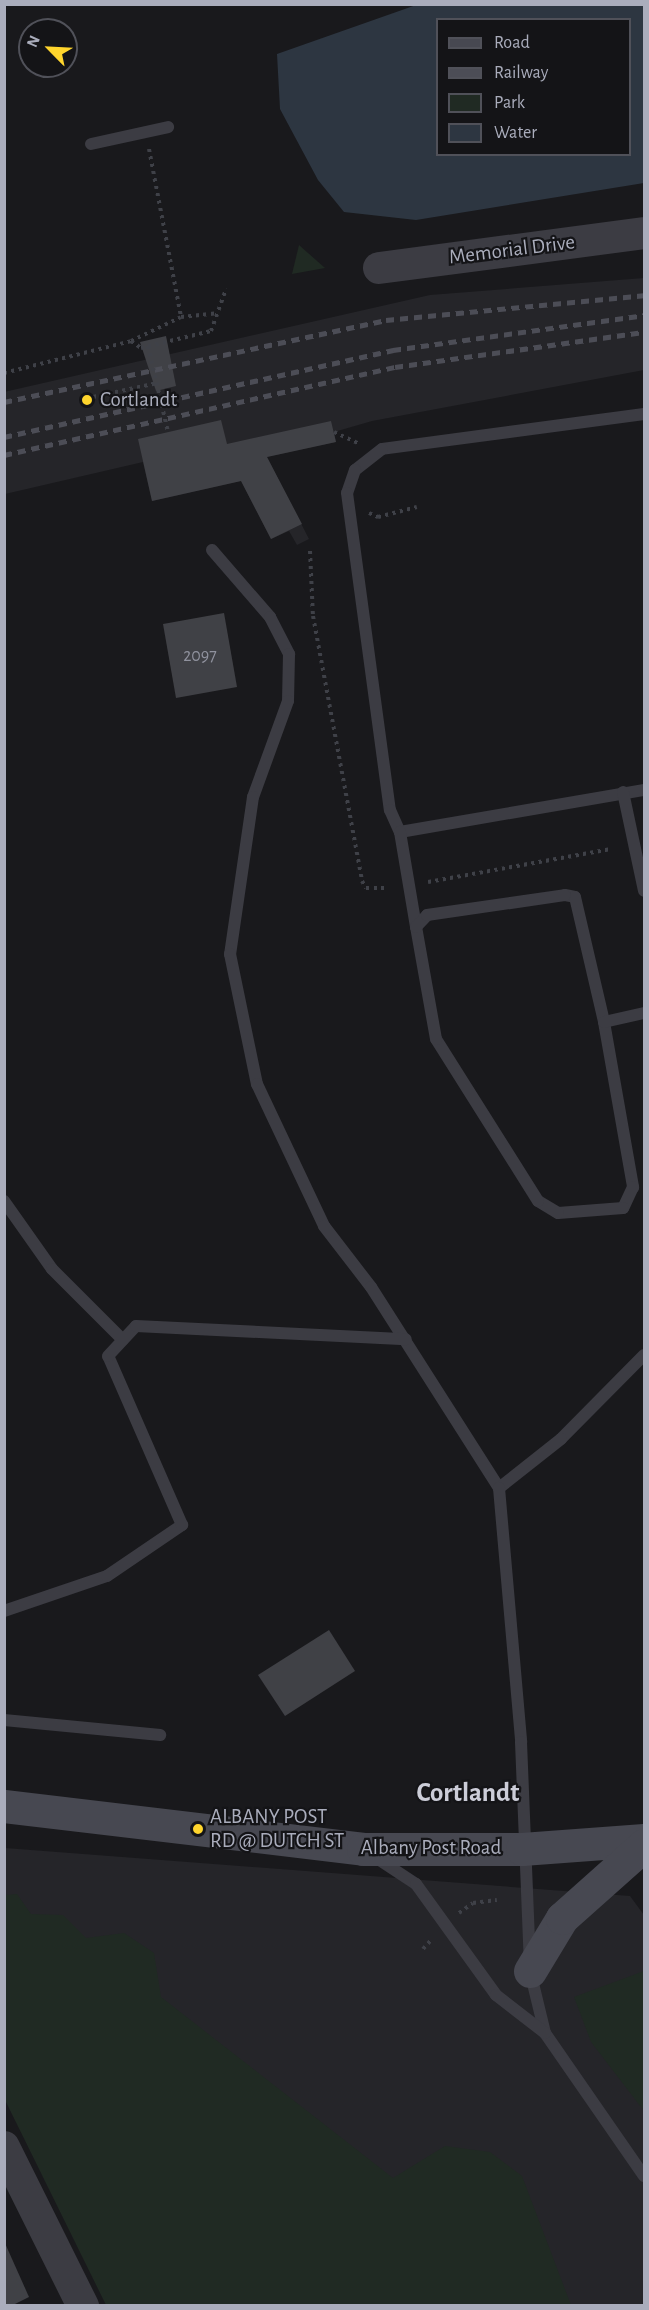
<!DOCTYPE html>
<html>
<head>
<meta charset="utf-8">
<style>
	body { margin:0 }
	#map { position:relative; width:649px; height:2310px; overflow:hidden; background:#19191c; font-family:"Alegreya Sans",sans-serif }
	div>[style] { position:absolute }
	.built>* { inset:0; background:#252529 }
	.green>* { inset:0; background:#202a23 }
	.water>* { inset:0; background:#2d3641 }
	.building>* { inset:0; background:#404146 }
	.path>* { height:4px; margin-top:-2px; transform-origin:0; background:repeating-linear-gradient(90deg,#3f4148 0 3px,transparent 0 7.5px) }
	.service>* { height:12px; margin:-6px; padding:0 6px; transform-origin:6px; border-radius:6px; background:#3c3c43 }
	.tertiary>* { height:32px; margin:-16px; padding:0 16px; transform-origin:16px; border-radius:16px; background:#3c3c43 }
	.secondary>* { height:33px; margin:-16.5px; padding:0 16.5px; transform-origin:16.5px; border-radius:16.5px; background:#474851 }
	.rail>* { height:4.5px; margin-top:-2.25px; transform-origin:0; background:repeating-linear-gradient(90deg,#4c4d56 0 8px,transparent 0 14px) }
	.path-bridge>* { height:4px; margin-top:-2px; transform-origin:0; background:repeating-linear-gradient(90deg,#3f4148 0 3px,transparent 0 7.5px) }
	.dots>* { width:16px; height:16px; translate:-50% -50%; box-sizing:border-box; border:3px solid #141417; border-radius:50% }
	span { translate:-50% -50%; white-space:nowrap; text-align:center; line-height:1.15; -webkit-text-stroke:4.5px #141417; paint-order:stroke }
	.number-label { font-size:18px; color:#90929e }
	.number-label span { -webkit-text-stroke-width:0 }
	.street-label { font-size:21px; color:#aaadbc }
	.poi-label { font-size:21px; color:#aaadbc }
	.left { translate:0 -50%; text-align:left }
	.district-label { font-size:27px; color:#cccdd8; font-weight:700 }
	.frame { position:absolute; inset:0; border:6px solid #aaadbc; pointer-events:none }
	.legend { position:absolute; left:436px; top:18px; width:195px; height:138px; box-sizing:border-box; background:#141417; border:2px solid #505159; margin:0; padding:8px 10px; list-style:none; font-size:18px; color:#aaadbc }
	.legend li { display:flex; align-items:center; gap:12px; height:30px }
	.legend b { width:30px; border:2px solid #505159 }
	.north { position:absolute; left:18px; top:18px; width:60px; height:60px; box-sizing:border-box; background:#141417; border:2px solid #505159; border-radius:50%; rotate:294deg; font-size:16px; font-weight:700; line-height:24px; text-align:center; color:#aaadbc }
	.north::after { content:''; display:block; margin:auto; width:21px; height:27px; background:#ffd52d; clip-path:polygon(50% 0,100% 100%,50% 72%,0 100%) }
</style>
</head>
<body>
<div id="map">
	<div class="built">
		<i style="clip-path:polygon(644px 278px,644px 370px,372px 421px,334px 432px,336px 442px,267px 457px,309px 539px,297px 545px,289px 531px,271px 539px,241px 481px,152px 501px,143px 462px,5px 494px,4px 392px,430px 295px)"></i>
		<i style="clip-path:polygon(5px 1848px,630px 1896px,644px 1915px,644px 2305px,115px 2305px,5px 2096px)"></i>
	</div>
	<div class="green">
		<i style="clip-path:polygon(299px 245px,325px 268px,292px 274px)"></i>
		<i style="clip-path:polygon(17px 1894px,31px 1914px,63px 1915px,86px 1938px,124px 1933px,154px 1953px,161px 1997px,393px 2178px,445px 2146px,490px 2152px,522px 2176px,571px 2305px,106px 2305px,5px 2100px,5px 1895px)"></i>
		<i style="clip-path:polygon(644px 1971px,644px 2111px,591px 2042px,574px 1997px)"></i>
	</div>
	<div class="water">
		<i style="clip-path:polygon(evenodd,419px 4px,644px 5px,644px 183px,416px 220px,344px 212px,318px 180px,280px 109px,277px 54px,419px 4px,438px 20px,630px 20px,630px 154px,438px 154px,438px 20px)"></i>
	</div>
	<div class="building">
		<i style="clip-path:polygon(166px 336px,176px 386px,156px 391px,140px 342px)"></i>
		<i style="clip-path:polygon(221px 420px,227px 444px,331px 421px,336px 442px,267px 457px,302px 524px,271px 539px,241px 481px,152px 501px,138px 439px)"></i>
		<i style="clip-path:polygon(224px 613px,237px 687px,176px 698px,163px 624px)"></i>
		<i style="clip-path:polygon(329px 1630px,355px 1671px,285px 1716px,258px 1675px)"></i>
		<i style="clip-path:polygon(4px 2241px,29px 2297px,11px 2306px,4px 2306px)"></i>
	</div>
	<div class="path">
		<i style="left:149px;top:149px;width:171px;rotate:79.2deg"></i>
		<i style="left:131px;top:341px;width:12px;rotate:35deg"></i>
		<i style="left:141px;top:348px;width:72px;rotate:-13.7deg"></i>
		<i style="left:211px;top:331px;width:45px;rotate:-70.3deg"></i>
		<i style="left:4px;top:373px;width:131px;rotate:-14.1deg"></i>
		<i style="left:131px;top:341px;width:55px;rotate:-25.6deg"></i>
		<i style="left:181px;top:317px;width:36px;rotate:-6deg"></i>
		<i style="left:93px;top:397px;width:66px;rotate:-12.3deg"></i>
		<i style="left:334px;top:432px;width:26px;rotate:25deg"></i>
		<i style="left:369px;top:513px;width:10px;rotate:24deg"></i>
		<i style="left:378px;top:517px;width:40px;rotate:-14.4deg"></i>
		<i style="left:310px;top:551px;width:65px;rotate:87.4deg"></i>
		<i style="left:313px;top:616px;width:269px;rotate:79.5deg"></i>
		<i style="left:362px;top:881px;width:8px;rotate:60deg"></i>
		<i style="left:366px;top:888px;width:23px"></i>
		<i style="left:428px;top:882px;width:186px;rotate:-10.2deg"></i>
		<i style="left:459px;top:1913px;width:17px;rotate:-36deg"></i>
		<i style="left:473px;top:1903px;width:24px;rotate:-7deg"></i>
		<i style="left:423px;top:1949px;width:13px;rotate:-48deg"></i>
	</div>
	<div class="service">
		<i style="left:91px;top:144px;width:79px;rotate:-12.4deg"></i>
		<i style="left:644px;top:414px;width:264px;rotate:172.4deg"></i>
		<i style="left:382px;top:449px;width:34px;rotate:142deg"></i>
		<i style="left:355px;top:470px;width:24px;rotate:109deg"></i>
		<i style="left:347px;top:493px;width:320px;rotate:82.3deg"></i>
		<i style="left:390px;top:810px;width:24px;rotate:66deg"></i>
		<i style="left:400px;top:832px;width:248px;rotate:-9.8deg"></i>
		<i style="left:212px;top:550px;width:89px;rotate:49.1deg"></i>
		<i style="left:270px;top:617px;width:42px;rotate:62.8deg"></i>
		<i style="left:289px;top:654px;width:47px;rotate:91.2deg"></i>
		<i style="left:288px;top:701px;width:102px;rotate:110deg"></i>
		<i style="left:253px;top:797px;width:159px;rotate:98.3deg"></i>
		<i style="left:230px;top:954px;width:133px;rotate:78.3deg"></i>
		<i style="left:257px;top:1084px;width:157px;rotate:64.7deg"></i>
		<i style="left:324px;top:1226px;width:77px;rotate:52.4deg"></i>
		<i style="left:371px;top:1287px;width:238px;rotate:57.5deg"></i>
		<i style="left:623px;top:792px;width:101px;rotate:78deg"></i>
		<i style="left:400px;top:832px;width:96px;rotate:80.4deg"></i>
		<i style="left:565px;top:895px;width:10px;rotate:11deg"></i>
		<i style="left:575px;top:897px;width:128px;rotate:76.9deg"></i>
		<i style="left:604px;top:1022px;width:168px;rotate:80deg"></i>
		<i style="left:633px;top:1187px;width:23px;rotate:115deg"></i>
		<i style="left:623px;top:1208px;width:65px;rotate:175.6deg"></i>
		<i style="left:558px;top:1213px;width:23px;rotate:-149deg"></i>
		<i style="left:538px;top:1201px;width:191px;rotate:-122.2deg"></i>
		<i style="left:436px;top:1039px;width:114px;rotate:-100.1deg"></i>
		<i style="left:416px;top:927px;width:16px;rotate:-47deg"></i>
		<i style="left:427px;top:915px;width:139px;rotate:-8.2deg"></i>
		<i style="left:604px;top:1022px;width:41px;rotate:-12.7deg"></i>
		<i style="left:4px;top:1201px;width:83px;rotate:54.8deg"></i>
		<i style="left:52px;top:1269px;width:100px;rotate:45deg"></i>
		<i style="left:644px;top:1355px;width:118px;rotate:134.7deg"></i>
		<i style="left:561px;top:1439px;width:79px;rotate:141.7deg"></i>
		<i style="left:499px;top:1488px;width:255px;rotate:85deg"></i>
		<i style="left:521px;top:1742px;width:229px;rotate:87.7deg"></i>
		<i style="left:530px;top:1971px;width:64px;rotate:76.4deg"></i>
		<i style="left:545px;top:2033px;width:174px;rotate:55.3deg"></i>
		<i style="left:4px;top:1611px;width:109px;rotate:-18.8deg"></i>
		<i style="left:107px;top:1576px;width:91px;rotate:-34.2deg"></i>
		<i style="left:182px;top:1525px;width:184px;rotate:-113.6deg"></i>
		<i style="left:108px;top:1356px;width:41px;rotate:-47deg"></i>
		<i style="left:136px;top:1326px;width:270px;rotate:2.8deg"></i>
		<i style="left:4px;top:1720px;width:157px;rotate:5.5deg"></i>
		<i style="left:375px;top:1857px;width:49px;rotate:33.4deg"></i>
		<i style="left:416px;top:1884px;width:137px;rotate:54.2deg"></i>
		<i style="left:496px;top:1995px;width:62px;rotate:37.8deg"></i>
	</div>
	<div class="tertiary">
		<i style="left:379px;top:268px;width:267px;rotate:-7.5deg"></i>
		<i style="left:4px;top:2147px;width:178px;rotate:63.6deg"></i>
	</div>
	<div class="secondary">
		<i style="left:4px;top:1806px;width:362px;rotate:6.8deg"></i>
		<i style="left:363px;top:1849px;width:159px"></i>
		<i style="left:522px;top:1849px;width:122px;rotate:-4.2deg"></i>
		<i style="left:530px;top:1971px;width:62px;rotate:-58.9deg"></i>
		<i style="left:562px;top:1918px;width:110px;rotate:-41.7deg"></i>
	</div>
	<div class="rail">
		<i style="left:4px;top:402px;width:391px;rotate:-12.1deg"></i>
		<i style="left:386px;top:320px;width:259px;rotate:-5.5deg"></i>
		<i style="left:4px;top:437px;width:399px;rotate:-12.6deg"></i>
		<i style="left:393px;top:350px;width:253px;rotate:-7.9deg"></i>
		<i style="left:4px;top:455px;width:401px;rotate:-12.7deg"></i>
		<i style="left:395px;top:367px;width:251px;rotate:-8deg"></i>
	</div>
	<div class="path-bridge">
		<i style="left:148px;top:346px;width:88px;rotate:76.9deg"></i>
	</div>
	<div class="dots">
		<i style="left:87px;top:400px;background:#ffd52d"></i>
		<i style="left:198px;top:1829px;background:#ffd52d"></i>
	</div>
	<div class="number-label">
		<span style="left:200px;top:656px">2097</span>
	</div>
	<div class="street-label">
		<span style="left:512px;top:250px;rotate:-7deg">Memorial Drive</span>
		<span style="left:431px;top:1848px">Albany Post Road</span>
	</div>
	<div class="poi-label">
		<span class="left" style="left:100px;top:400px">Cortlandt</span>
		<span class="left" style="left:210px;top:1829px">ALBANY POST<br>RD @ DUTCH ST</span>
	</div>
	<div class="district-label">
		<span style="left:468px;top:1793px">Cortlandt</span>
	</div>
	<div class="frame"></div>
	<ul class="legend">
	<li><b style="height:8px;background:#474851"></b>Road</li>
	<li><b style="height:8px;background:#4c4d56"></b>Railway</li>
	<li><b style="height:16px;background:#202a23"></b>Park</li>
	<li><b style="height:16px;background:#2d3641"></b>Water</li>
	</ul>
	<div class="north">N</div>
</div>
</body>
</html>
